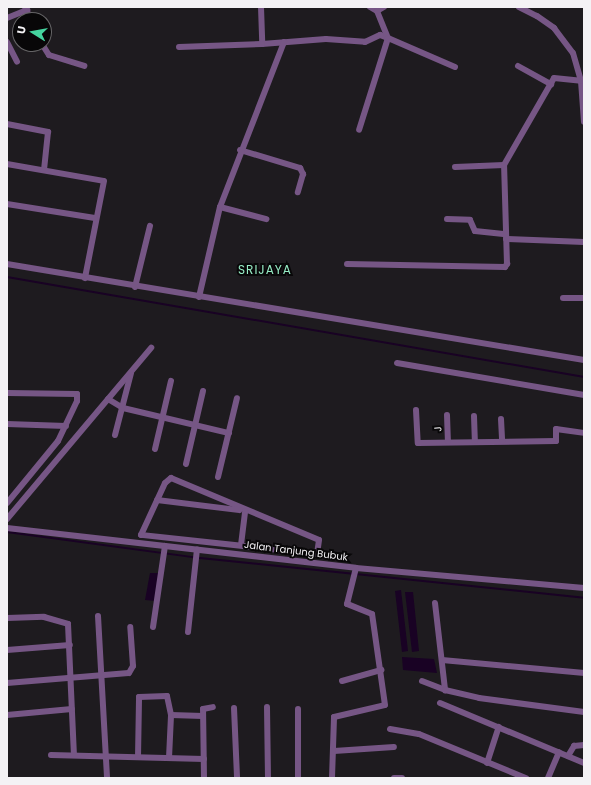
<!DOCTYPE html>
<html>
<head>
<meta charset="utf-8">
<style>
	body { margin:0 }
	#map { position:relative; width:591px; height:785px; overflow:hidden; background:#1e1b1f; font-family:Poppins,sans-serif }
	div>[style] { position:absolute }
	.water>* { inset:0; background:#190224 }
	.stream>* { height:2px; margin:-1px; padding:0 1px; transform-origin:1px; border-radius:1px; background:#190224 }
	.minor>* { height:6px; margin:-3px; padding:0 3px; transform-origin:3px; border-radius:3px; background:#765685 }
	span { translate:-50% -50%; white-space:nowrap; text-align:center; line-height:1.15; -webkit-text-stroke:4px #080708; paint-order:stroke }
	.street-label { font-size:10px; color:#f4f2f5 }
	.quarter-label { font-size:12px; color:#96ecc5; letter-spacing:1px }
	.frame { position:absolute; inset:0; border:8px solid #f4f2f5; pointer-events:none }
	.north { position:absolute; left:12px; top:12px; width:40px; height:40px; box-sizing:border-box; background:#080708; border:1px solid #666567; border-radius:50%; rotate:281deg; font-size:11px; font-weight:700; line-height:16px; text-align:center; color:#f4f2f5 }
	.north::after { content:''; display:block; margin:auto; width:14px; height:18px; background:#45d49f; clip-path:polygon(50% 0,100% 100%,50% 72%,0 100%) }
</style>
</head>
<body>
<div id="map">
	<div class="water">
		<i style="clip-path:polygon(150px 573px,160px 573px,156px 601px,145px 600px)"></i>
		<i style="clip-path:polygon(401px 590px,408px 651px,402px 652px,395px 591px)"></i>
		<i style="clip-path:polygon(405px 592px,413px 592px,419px 651px,412px 652px)"></i>
		<i style="clip-path:polygon(402px 657px,434px 659px,437px 673px,403px 670px)"></i>
	</div>
	<div class="stream">
		<i style="left:7px;top:277px;width:586px;rotate:9.83deg"></i>
		<i style="left:7px;top:532px;width:195px;rotate:7.7deg"></i>
		<i style="left:200px;top:558px;width:386px;rotate:5.9deg"></i>
	</div>
	<div class="minor">
		<i style="left:25px;top:7px;width:14px;rotate:65deg"></i>
		<i style="left:261px;top:7px;width:37px;rotate:88deg"></i>
		<i style="left:262px;top:44px;width:64px;rotate:-4.5deg"></i>
		<i style="left:326px;top:39px;width:39px;rotate:4deg"></i>
		<i style="left:365px;top:42px;width:17px;rotate:-25deg"></i>
		<i style="left:380px;top:35px;width:9px;rotate:21deg"></i>
		<i style="left:388px;top:38px;width:96px;rotate:107.5deg"></i>
		<i style="left:370px;top:7px;width:8px;rotate:30deg"></i>
		<i style="left:377px;top:11px;width:29px;rotate:68deg"></i>
		<i style="left:388px;top:38px;width:73px;rotate:23.4deg"></i>
		<i style="left:519px;top:7px;width:20px;rotate:27deg"></i>
		<i style="left:537px;top:16px;width:21px;rotate:35deg"></i>
		<i style="left:554px;top:28px;width:31px;rotate:53deg"></i>
		<i style="left:573px;top:53px;width:29px;rotate:74deg"></i>
		<i style="left:581px;top:81px;width:41px;rotate:85.8deg"></i>
		<i style="left:377px;top:11px;width:8px;rotate:-30deg"></i>
		<i style="left:7px;top:18px;width:22px;rotate:-22deg"></i>
		<i style="left:7px;top:42px;width:22px;rotate:63deg"></i>
		<i style="left:42px;top:44px;width:13px;rotate:58deg"></i>
		<i style="left:49px;top:55px;width:37px;rotate:17deg"></i>
		<i style="left:179px;top:47px;width:83px;rotate:-2.1deg"></i>
		<i style="left:518px;top:66px;width:38px;rotate:29deg"></i>
		<i style="left:7px;top:124px;width:42px;rotate:11deg"></i>
		<i style="left:48px;top:132px;width:38px;rotate:96deg"></i>
		<i style="left:240px;top:150px;width:63px;rotate:16.7deg"></i>
		<i style="left:300px;top:168px;width:7px;rotate:63deg"></i>
		<i style="left:303px;top:174px;width:19px;rotate:106deg"></i>
		<i style="left:7px;top:164px;width:98px;rotate:9.9deg"></i>
		<i style="left:104px;top:181px;width:99px;rotate:101.1deg"></i>
		<i style="left:455px;top:167px;width:49px;rotate:-2.3deg"></i>
		<i style="left:7px;top:204px;width:89px;rotate:9deg"></i>
		<i style="left:220px;top:207px;width:48px;rotate:14.6deg"></i>
		<i style="left:447px;top:219px;width:23px;rotate:2deg"></i>
		<i style="left:470px;top:220px;width:12px;rotate:66deg"></i>
		<i style="left:475px;top:231px;width:31px;rotate:6deg"></i>
		<i style="left:506px;top:239px;width:78px;rotate:2.2deg"></i>
		<i style="left:7px;top:264px;width:585px;rotate:9.45deg"></i>
		<i style="left:347px;top:264px;width:158px;rotate:1.1deg"></i>
		<i style="left:505px;top:267px;width:4px;rotate:-56deg"></i>
		<i style="left:507px;top:264px;width:99px;rotate:-91.7deg"></i>
		<i style="left:504px;top:165px;width:100px;rotate:-60.1deg"></i>
		<i style="left:554px;top:78px;width:27px;rotate:6deg"></i>
		<i style="left:135px;top:287px;width:63px;rotate:-76.2deg"></i>
		<i style="left:199px;top:297px;width:92px;rotate:-76.9deg"></i>
		<i style="left:220px;top:207px;width:177px;rotate:-68.8deg"></i>
		<i style="left:563px;top:298px;width:21px"></i>
		<i style="left:397px;top:363px;width:190px;rotate:9.7deg"></i>
		<i style="left:7px;top:393px;width:70px;rotate:0.8deg"></i>
		<i style="left:77px;top:394px;width:7px;rotate:90deg"></i>
		<i style="left:77px;top:401px;width:44px;rotate:115.4deg"></i>
		<i style="left:58px;top:441px;width:80px;rotate:129.4deg"></i>
		<i style="left:108px;top:399px;width:17px;rotate:31deg"></i>
		<i style="left:123px;top:408px;width:109px;rotate:13.3deg"></i>
		<i style="left:416px;top:410px;width:33px;rotate:87deg"></i>
		<i style="left:418px;top:443px;width:138px;rotate:-0.8deg"></i>
		<i style="left:556px;top:441px;width:12px;rotate:-90deg"></i>
		<i style="left:556px;top:429px;width:28px;rotate:8deg"></i>
		<i style="left:447px;top:415px;width:26px;rotate:88deg"></i>
		<i style="left:474px;top:416px;width:25px;rotate:88deg"></i>
		<i style="left:501px;top:419px;width:22px;rotate:87deg"></i>
		<i style="left:7px;top:424px;width:59px;rotate:1.9deg"></i>
		<i style="left:115px;top:435px;width:64px;rotate:-75.5deg"></i>
		<i style="left:155px;top:449px;width:70px;rotate:-76.8deg"></i>
		<i style="left:186px;top:464px;width:75px;rotate:-76.9deg"></i>
		<i style="left:218px;top:477px;width:81px;rotate:-76.5deg"></i>
		<i style="left:171px;top:478px;width:160px;rotate:22.7deg"></i>
		<i style="left:319px;top:540px;width:14px;rotate:98deg"></i>
		<i style="left:317px;top:554px;width:177px;rotate:-173.8deg"></i>
		<i style="left:141px;top:535px;width:57px;rotate:-65.2deg"></i>
		<i style="left:165px;top:483px;width:8px;rotate:-40deg"></i>
		<i style="left:157px;top:500px;width:83px;rotate:7deg"></i>
		<i style="left:7px;top:519px;width:224px;rotate:-49.9deg"></i>
		<i style="left:7px;top:528px;width:351px;rotate:6.5deg"></i>
		<i style="left:356px;top:568px;width:229px;rotate:5deg"></i>
		<i style="left:241px;top:545px;width:34px;rotate:-83deg"></i>
		<i style="left:317px;top:554px;width:9px;rotate:13deg"></i>
		<i style="left:435px;top:603px;width:88px;rotate:83.4deg"></i>
		<i style="left:98px;top:616px;width:162px;rotate:86.8deg"></i>
		<i style="left:7px;top:618px;width:37px;rotate:-2deg"></i>
		<i style="left:44px;top:617px;width:25px;rotate:16deg"></i>
		<i style="left:68px;top:624px;width:131px;rotate:87.4deg"></i>
		<i style="left:153px;top:627px;width:82px;rotate:-81.6deg"></i>
		<i style="left:188px;top:632px;width:83px;rotate:-83.8deg"></i>
		<i style="left:7px;top:650px;width:63px;rotate:-4.5deg"></i>
		<i style="left:442px;top:660px;width:143px;rotate:5.2deg"></i>
		<i style="left:342px;top:681px;width:41px;rotate:-15.8deg"></i>
		<i style="left:422px;top:681px;width:25px;rotate:21deg"></i>
		<i style="left:445px;top:690px;width:35px;rotate:13deg"></i>
		<i style="left:479px;top:698px;width:106px;rotate:7.6deg"></i>
		<i style="left:7px;top:683px;width:122px;rotate:-4.7deg"></i>
		<i style="left:129px;top:673px;width:8px;rotate:-60deg"></i>
		<i style="left:133px;top:666px;width:39px;rotate:-94deg"></i>
		<i style="left:440px;top:703px;width:156px;rotate:22.6deg"></i>
		<i style="left:267px;top:707px;width:71px;rotate:89.2deg"></i>
		<i style="left:234px;top:708px;width:70px;rotate:87.5deg"></i>
		<i style="left:7px;top:715px;width:65px;rotate:-5.3deg"></i>
		<i style="left:390px;top:729px;width:29px;rotate:10deg"></i>
		<i style="left:419px;top:734px;width:116px;rotate:22.4deg"></i>
		<i style="left:334px;top:751px;width:60px;rotate:-3.8deg"></i>
		<i style="left:51px;top:755px;width:153px;rotate:1.5deg"></i>
		<i style="left:568px;top:756px;width:12px;rotate:-59deg"></i>
		<i style="left:574px;top:746px;width:10px;rotate:-6deg"></i>
		<i style="left:138px;top:757px;width:60px;rotate:-89deg"></i>
		<i style="left:139px;top:697px;width:28px;rotate:-2deg"></i>
		<i style="left:167px;top:696px;width:19px;rotate:78deg"></i>
		<i style="left:171px;top:715px;width:32px;rotate:2deg"></i>
		<i style="left:169px;top:758px;width:43px;rotate:-87.3deg"></i>
		<i style="left:487px;top:763px;width:38px;rotate:-72deg"></i>
		<i style="left:204px;top:778px;width:69px;rotate:-90.8deg"></i>
		<i style="left:203px;top:709px;width:10px;rotate:-11deg"></i>
		<i style="left:298px;top:778px;width:69px;rotate:-90deg"></i>
		<i style="left:332px;top:778px;width:61px;rotate:-88.1deg"></i>
		<i style="left:334px;top:717px;width:52px;rotate:-13.2deg"></i>
		<i style="left:385px;top:705px;width:92px;rotate:-98.1deg"></i>
		<i style="left:372px;top:614px;width:27px;rotate:-158deg"></i>
		<i style="left:347px;top:604px;width:37px;rotate:-76deg"></i>
		<i style="left:394px;top:778px;width:8px"></i>
		<i style="left:548px;top:778px;width:28px;rotate:-67deg"></i>
	</div>
	<div class="street-label">
		<span style="left:438px;top:429px;rotate:-94deg">J</span>
		<span style="left:296px;top:551px;rotate:7deg">Jalan Tanjung Bubuk</span>
	</div>
	<div class="quarter-label">
		<span style="left:265px;top:270px">SRIJAYA</span>
	</div>
	<div class="frame"></div>
	<div class="north">U</div>
</div>
</body>
</html>
